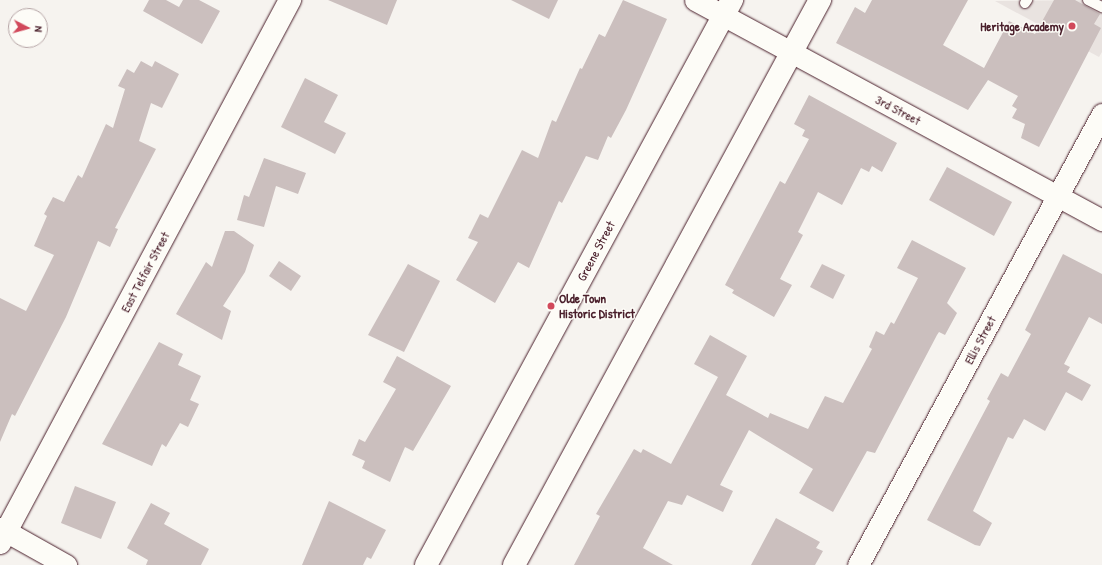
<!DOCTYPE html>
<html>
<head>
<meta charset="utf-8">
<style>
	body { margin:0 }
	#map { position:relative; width:1102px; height:565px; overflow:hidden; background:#f6f3ef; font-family:"Patrick Hand",sans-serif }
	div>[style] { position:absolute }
	.built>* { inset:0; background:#e9e3e0 }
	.building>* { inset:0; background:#cbbfbe }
	.roads { filter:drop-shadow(0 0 1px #4a1f2b) drop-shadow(0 0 1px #4a1f2b) }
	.service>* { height:10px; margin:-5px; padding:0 5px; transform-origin:5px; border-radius:5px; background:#fdfcf7 }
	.minor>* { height:21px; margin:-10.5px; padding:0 10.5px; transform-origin:10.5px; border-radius:10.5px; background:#fdfcf7 }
	.tertiary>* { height:22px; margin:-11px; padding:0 11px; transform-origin:11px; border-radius:11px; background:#fdfcf7 }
	.primary>* { height:22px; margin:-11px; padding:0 11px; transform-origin:11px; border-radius:11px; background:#fdfcf7 }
	.dots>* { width:11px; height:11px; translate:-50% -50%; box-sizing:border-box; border:2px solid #fdfcf7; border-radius:50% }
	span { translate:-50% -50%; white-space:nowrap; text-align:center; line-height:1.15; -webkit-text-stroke:3px #fdfcf7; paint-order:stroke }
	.poi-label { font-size:13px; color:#4a1f2b; font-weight:700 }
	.right { translate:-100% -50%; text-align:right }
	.left { translate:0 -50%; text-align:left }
	.street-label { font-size:13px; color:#4a1f2b }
	.north { position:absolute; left:8px; top:8px; width:40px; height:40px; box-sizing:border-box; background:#fdfcf7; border:1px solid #b5a4a5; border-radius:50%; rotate:96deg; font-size:11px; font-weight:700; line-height:16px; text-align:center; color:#4a1f2b }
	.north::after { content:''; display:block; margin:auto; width:14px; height:18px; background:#d1495b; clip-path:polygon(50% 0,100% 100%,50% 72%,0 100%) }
</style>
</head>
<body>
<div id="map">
	<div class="built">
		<i style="clip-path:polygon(1102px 0,1102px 52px,1099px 57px,995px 1px)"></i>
	</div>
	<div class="building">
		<i style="clip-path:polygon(149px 0,166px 0,179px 7px,183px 0,199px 0,220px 11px,202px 44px,143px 11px)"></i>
		<i style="clip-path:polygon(328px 0,397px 0,387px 25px)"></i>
		<i style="clip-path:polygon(511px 0,558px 0,549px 19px)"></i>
		<i style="clip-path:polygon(623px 0,667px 19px,626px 110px,611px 138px,608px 136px,598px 160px,586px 156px,562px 203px,559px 201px,529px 268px,518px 262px,495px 303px,456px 280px,478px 242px,468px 238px,480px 214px,488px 218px,522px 150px,538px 158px,552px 120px,556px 122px,580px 68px,582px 69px,599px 34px,605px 37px)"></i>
		<i style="clip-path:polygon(872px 0,968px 0,943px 45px,984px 68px,1009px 21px,1035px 34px,1054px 0,1075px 0,1100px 14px,1094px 24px,1101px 28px,1039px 147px,1021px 138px,1025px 124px,1012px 118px,1017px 109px,1012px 106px,1018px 96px,988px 80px,968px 110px,836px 43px,855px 7px,865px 13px)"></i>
		<i style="clip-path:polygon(141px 61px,152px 67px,155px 61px,179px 74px,162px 108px,151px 103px,139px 141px,156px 149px,115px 228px,118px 229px,110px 247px,98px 241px,66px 317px,15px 416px,12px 414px,0 442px,0 298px,26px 311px,54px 255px,34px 246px,47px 216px,44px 214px,53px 197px,64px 202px,78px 175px,82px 178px,106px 124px,113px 128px,125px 89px,118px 86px,127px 69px,134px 73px)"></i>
		<i style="clip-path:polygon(305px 78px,338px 95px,324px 122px,346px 133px,335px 154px,281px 127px)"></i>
		<i style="clip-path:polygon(809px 95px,897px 143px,882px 172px,872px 166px,869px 172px,861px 168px,842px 205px,818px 192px,798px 232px,803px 235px,780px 279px,792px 285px,774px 317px,732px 293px,734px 290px,725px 285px,780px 181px,785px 184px,809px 139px,802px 136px,805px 130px,794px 124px)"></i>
		<i style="clip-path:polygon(264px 158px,306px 173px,298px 194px,276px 186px,264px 227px,237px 220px,244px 195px,249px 197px)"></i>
		<i style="clip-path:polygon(947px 167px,1012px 202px,994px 236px,929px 200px)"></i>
		<i style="clip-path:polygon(225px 231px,234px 231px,254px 245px,245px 272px,223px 306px,231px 311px,222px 340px,176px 314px,206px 262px,212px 267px)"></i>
		<i style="clip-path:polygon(912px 240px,966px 268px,947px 303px,957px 313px,945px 335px,939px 332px,937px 335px,875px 453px,867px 451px,833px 512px,799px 493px,813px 469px,749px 430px,720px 485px,733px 491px,723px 512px,687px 495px,682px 505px,668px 501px,643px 548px,673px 565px,574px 565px,600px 516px,596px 514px,634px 449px,641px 453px,643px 449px,671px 464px,718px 377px,694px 364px,710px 335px,747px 356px,726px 395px,768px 418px,770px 413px,808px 429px,825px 396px,843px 403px,872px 349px,869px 347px,876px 331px,884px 335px,891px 322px,894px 324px,918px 278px,897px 268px)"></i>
		<i style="clip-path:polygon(1063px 254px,1102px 274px,1102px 324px,1089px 317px,1064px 364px,1070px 367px,1067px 372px,1091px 385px,1082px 401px,1066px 392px,1045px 431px,1024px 419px,1013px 439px,1008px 437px,973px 511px,992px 523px,980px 546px,975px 545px,927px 520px,990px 401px,987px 399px,1001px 373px,1008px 377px,1031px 334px,1025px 330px)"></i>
		<i style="clip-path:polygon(279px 261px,301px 276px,291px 291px,269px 276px)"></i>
		<i style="clip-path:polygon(408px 264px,440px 281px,404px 352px,368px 335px)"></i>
		<i style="clip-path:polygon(822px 264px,845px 275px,833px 299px,810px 287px)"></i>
		<i style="clip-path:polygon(159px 342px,183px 354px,178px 365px,201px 376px,190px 400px,199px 404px,188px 427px,180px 423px,166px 447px,162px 444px,152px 466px,102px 444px)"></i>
		<i style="clip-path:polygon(397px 356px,451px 386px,413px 451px,405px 447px,390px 482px,362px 468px,365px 461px,352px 455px,359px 439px,365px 442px,396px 389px,383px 382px)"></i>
		<i style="clip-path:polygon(75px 486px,116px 502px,101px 539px,61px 523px)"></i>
		<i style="clip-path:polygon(329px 501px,386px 530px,371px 559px,367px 557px,363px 565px,302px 565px)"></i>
		<i style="clip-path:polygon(151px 503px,170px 513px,164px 524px,209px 549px,201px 565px,146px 565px,148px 560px,127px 548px)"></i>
		<i style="clip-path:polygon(776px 518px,820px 542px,816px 548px,823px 551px,815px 565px,751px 565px)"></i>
	</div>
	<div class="roads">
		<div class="service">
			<i style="left:1088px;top:0;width:16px;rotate:27deg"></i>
			<i style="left:1025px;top:3px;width:4px;rotate:-56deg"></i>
		</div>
		<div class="minor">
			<i style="left:695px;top:0;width:463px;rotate:28.4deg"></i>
			<i style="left:0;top:528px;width:76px;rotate:29.3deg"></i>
			<i style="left:858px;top:565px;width:513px;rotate:-61.59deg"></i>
		</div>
		<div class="tertiary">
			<i style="left:0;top:543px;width:616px;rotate:-61.89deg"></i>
		</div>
		<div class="primary">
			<i style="left:426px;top:565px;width:643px;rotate:-61.56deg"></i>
			<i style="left:514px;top:565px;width:643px;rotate:-61.56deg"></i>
		</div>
	</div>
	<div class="dots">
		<i style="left:1072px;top:26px;background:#d1495b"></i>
		<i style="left:551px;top:306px;background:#d1495b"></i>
	</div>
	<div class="poi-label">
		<span class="right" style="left:1064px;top:26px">Heritage Academy</span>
		<span class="left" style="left:559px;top:306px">Olde Town<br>Historic District</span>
	</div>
	<div class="street-label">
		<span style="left:898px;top:110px;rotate:28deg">3rd Street</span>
		<span style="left:596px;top:251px;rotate:-62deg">Greene Street</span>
		<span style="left:145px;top:272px;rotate:-62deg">East Telfair Street</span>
		<span style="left:980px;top:340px;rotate:-62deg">Ellis Street</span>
	</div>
	<div class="north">N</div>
</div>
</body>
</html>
